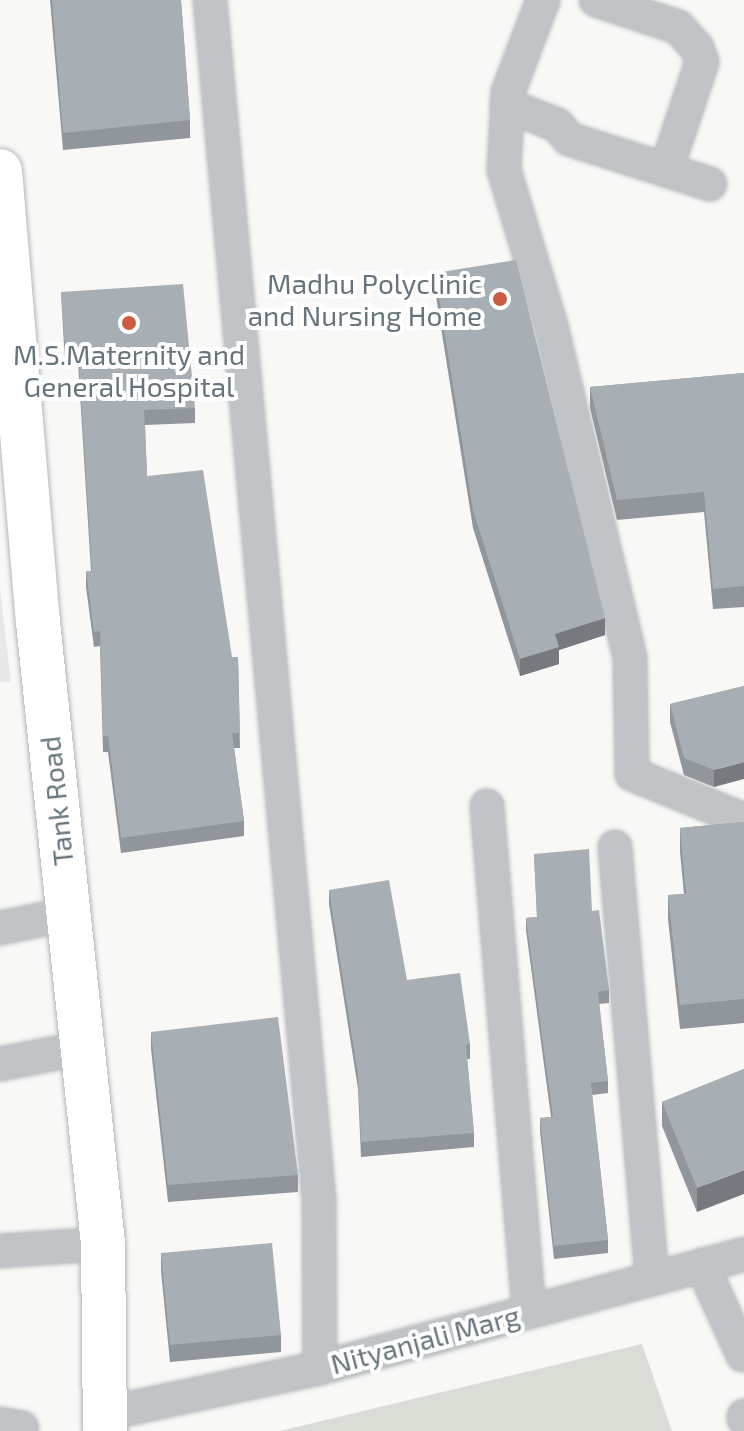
<!DOCTYPE html>
<html>
<head>
<meta charset="utf-8">
<style>
	body { margin:0 }
	#map { position:relative; width:744px; height:1431px; overflow:hidden; background:#f8f8f6; font-family:"Exo 2",sans-serif }
	div>[style] { position:absolute }
	.built>* { inset:0; background:#e6e7e7 }
	.green>* { inset:0; background:#d9ddd6 }
	.roads { filter:drop-shadow(0 0 2px #b3b8bb) drop-shadow(0 0 2px #b3b8bb) }
	.street>* { height:32px; margin:-16px; padding:0 16px; transform-origin:16px; border-radius:16px; background:#c0c4c7 }
	.secondary>* { height:44px; margin:-22px; padding:0 22px; transform-origin:22px; border-radius:22px; background:#fff }
	.wall>* { inset:0; background:#90969b }
	.shaded-wall>* { inset:0; background:#767a7e }
	.building>* { inset:0; background:#a8afb4 }
	.dots>* { width:22px; height:22px; translate:-50% -50%; box-sizing:border-box; border:4px solid #fff; border-radius:50% }
	span { translate:-50% -50%; white-space:nowrap; text-align:center; line-height:1.15; -webkit-text-stroke:8px #fff; paint-order:stroke }
	.poi-label { font-size:28px; color:#66757d }
	.right { translate:-100% -50%; text-align:right }
	.street-label { font-size:28px; color:#66757d }
</style>
</head>
<body>
<div id="map">
	<div class="built">
		<i style="clip-path:polygon(0 588px,11px 682px,0 682px)"></i>
	</div>
	<div class="green">
		<i style="clip-path:polygon(642px 1344px,672px 1431px,280px 1431px)"></i>
	</div>
	<div class="roads">
		<div class="street">
			<i style="left:210px;top:0;width:1206px;rotate:84.81deg"></i>
			<i style="left:319px;top:1201px;width:167px;rotate:89.7deg"></i>
			<i style="left:543px;top:0;width:98px;rotate:110.8deg"></i>
			<i style="left:508px;top:92px;width:78px;rotate:92.9deg"></i>
			<i style="left:504px;top:170px;width:163px;rotate:73.2deg"></i>
			<i style="left:551px;top:326px;width:340px;rotate:76.6deg"></i>
			<i style="left:630px;top:657px;width:117px;rotate:89deg"></i>
			<i style="left:632px;top:774px;width:121px;rotate:22.3deg"></i>
			<i style="left:507px;top:105px;width:54px;rotate:21.8deg"></i>
			<i style="left:557px;top:125px;width:18px;rotate:49deg"></i>
			<i style="left:569px;top:139px;width:102px;rotate:17.7deg"></i>
			<i style="left:666px;top:170px;width:114px;rotate:-71.6deg"></i>
			<i style="left:702px;top:62px;width:15px;rotate:-110deg"></i>
			<i style="left:697px;top:48px;width:28px;rotate:-132deg"></i>
			<i style="left:678px;top:27px;width:86px;rotate:-161.8deg"></i>
			<i style="left:666px;top:170px;width:46px;rotate:17.7deg"></i>
			<i style="left:487px;top:806px;width:507px;rotate:85.25deg"></i>
			<i style="left:615px;top:847px;width:433px;rotate:85.1deg"></i>
			<i style="left:0;top:928px;width:69px;rotate:-11.6deg"></i>
			<i style="left:0;top:1064px;width:84px;rotate:-11deg"></i>
			<i style="left:0;top:1251px;width:103px;rotate:-3.9deg"></i>
			<i style="left:702px;top:1265px;width:99px;rotate:65.5deg"></i>
			<i style="left:103px;top:1414px;width:222px;rotate:-12deg"></i>
			<i style="left:320px;top:1368px;width:439px;rotate:-15deg"></i>
			<i style="left:744px;top:1416px;width:3px;rotate:90deg"></i>
			<i style="left:0;top:1424px;width:22px;rotate:10deg"></i>
		</div>
		<div class="secondary">
			<i style="left:0;top:171px;width:453px;rotate:85.2deg"></i>
			<i style="left:38px;top:622px;width:625px;rotate:84.03deg"></i>
			<i style="left:103px;top:1244px;width:187px;rotate:89.4deg"></i>
		</div>
	</div>
	<div class="wall">
		<i style="clip-path:polygon(50px 0,181px 0,190px 120px,190px 138px,63px 150px)"></i>
		<i style="clip-path:polygon(435px 273px,605px 635px,559px 650px,559px 664px,520px 676px,473px 528px,435px 290px)"></i>
		<i style="clip-path:polygon(61px 292px,195px 408px,195px 423px,145px 425px,147px 476px,232px 657px,238px 657px,240px 748px,234px 748px,244px 821px,244px 836px,121px 853px,108px 752px,103px 752px,100px 646px,94px 647px,86px 587px,86px 571px,91px 571px,78px 362px,65px 363px)"></i>
		<i style="clip-path:polygon(744px 373px,744px 607px,713px 609px,704px 512px,617px 520px,590px 408px,590px 387px)"></i>
		<i style="clip-path:polygon(744px 686px,714px 787px,684px 775px,670px 722px,670px 704px)"></i>
		<i style="clip-path:polygon(744px 822px,744px 1023px,680px 1029px,668px 919px,668px 895px,684px 894px,680px 852px,680px 828px)"></i>
		<i style="clip-path:polygon(534px 854px,592px 911px,609px 990px,609px 1003px,599px 1004px,608px 1081px,608px 1093px,592px 1095px,608px 1240px,608px 1253px,554px 1259px,540px 1131px,540px 1118px,551px 1117px,526px 930px,526px 918px,537px 917px)"></i>
		<i style="clip-path:polygon(329px 890px,407px 980px,470px 1044px,470px 1059px,467px 1059px,474px 1133px,474px 1147px,361px 1157px,358px 1089px,329px 904px)"></i>
		<i style="clip-path:polygon(151px 1032px,298px 1175px,298px 1192px,168px 1202px,151px 1049px)"></i>
		<i style="clip-path:polygon(744px 1069px,697px 1212px,662px 1126px,662px 1102px)"></i>
		<i style="clip-path:polygon(161px 1253px,281px 1335px,281px 1352px,170px 1362px,161px 1271px)"></i>
	</div>
	<div class="shaded-wall">
		<i style="clip-path:polygon(605px 618px,605px 635px,559px 650px,559px 664px,520px 676px,520px 659px,555px 634px)"></i>
		<i style="clip-path:polygon(744px 762px,744px 779px,714px 787px,714px 770px)"></i>
		<i style="clip-path:polygon(744px 1170px,744px 1194px,697px 1212px,697px 1188px)"></i>
	</div>
	<div class="building">
		<i style="clip-path:polygon(52px 0,181px 0,190px 120px,63px 133px)"></i>
		<i style="clip-path:polygon(516px 260px,605px 618px,555px 634px,559px 647px,520px 659px,473px 510px,435px 273px)"></i>
		<i style="clip-path:polygon(183px 284px,195px 408px,144px 410px,147px 476px,203px 470px,232px 657px,238px 657px,240px 733px,232px 733px,244px 821px,121px 838px,108px 736px,103px 736px,100px 631px,94px 632px,86px 571px,92px 571px,78px 347px,65px 348px,61px 292px)"></i>
		<i style="clip-path:polygon(744px 373px,744px 586px,713px 589px,704px 492px,617px 500px,590px 387px)"></i>
		<i style="clip-path:polygon(744px 686px,744px 762px,714px 770px,684px 758px,670px 704px)"></i>
		<i style="clip-path:polygon(744px 822px,744px 999px,680px 1005px,668px 895px,686px 894px,680px 828px)"></i>
		<i style="clip-path:polygon(589px 849px,592px 911px,599px 910px,609px 990px,598px 992px,608px 1081px,591px 1083px,608px 1240px,554px 1246px,540px 1118px,553px 1117px,526px 918px,537px 917px,534px 854px)"></i>
		<i style="clip-path:polygon(389px 880px,407px 980px,460px 973px,470px 1044px,466px 1045px,474px 1133px,361px 1142px,358px 1075px,329px 890px)"></i>
		<i style="clip-path:polygon(278px 1017px,298px 1175px,168px 1185px,151px 1032px)"></i>
		<i style="clip-path:polygon(744px 1069px,744px 1170px,697px 1188px,662px 1102px)"></i>
		<i style="clip-path:polygon(272px 1243px,281px 1335px,170px 1345px,161px 1253px)"></i>
	</div>
	<div class="dots">
		<i style="left:500px;top:299px;background:#ce5b41"></i>
		<i style="left:129px;top:323px;background:#ce5b41"></i>
	</div>
	<div class="poi-label">
		<span class="right" style="left:482px;top:299px">Madhu Polyclinic<br>and Nursing Home</span>
		<span style="left:129px;top:370px">M.S.Maternity and<br>General Hospital</span>
	</div>
	<div class="street-label">
		<span style="left:56px;top:801px;rotate:-96deg">Tank Road</span>
		<span style="left:425px;top:1339px;rotate:-15deg">Nityanjali Marg</span>
	</div>
</div>
</body>
</html>
